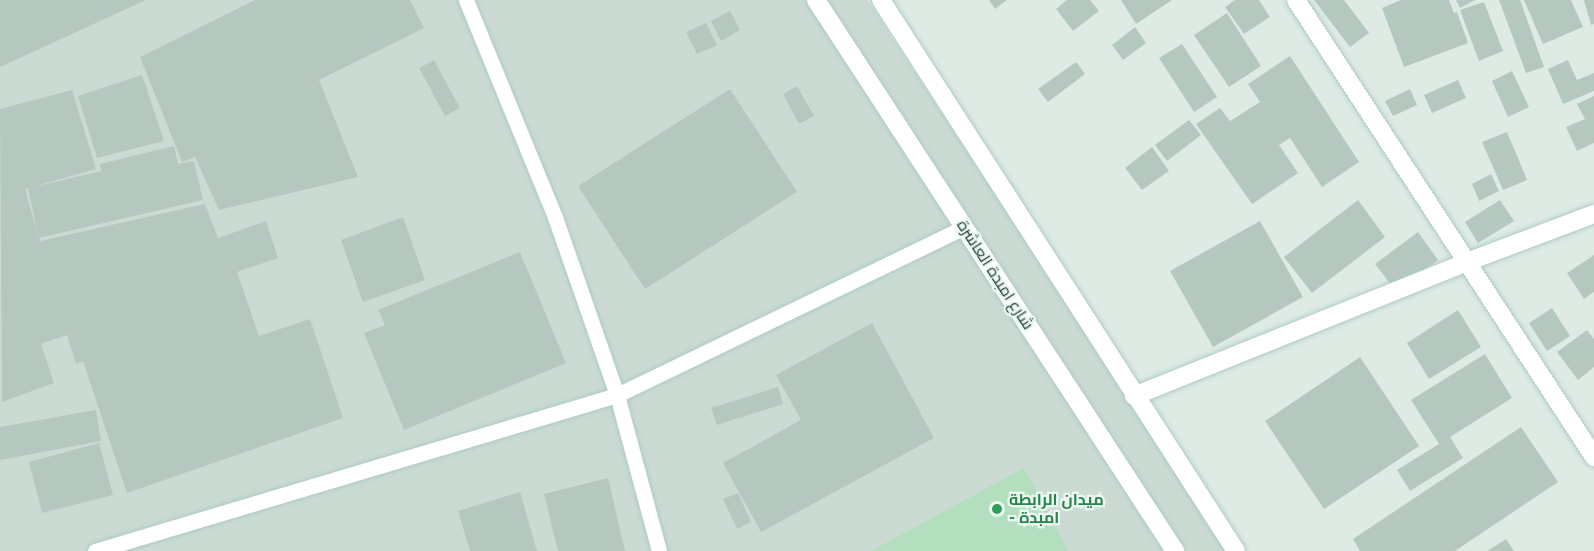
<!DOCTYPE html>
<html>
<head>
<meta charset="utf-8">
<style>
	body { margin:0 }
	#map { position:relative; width:1594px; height:551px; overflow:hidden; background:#ddebe4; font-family:Roboto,Cairo,sans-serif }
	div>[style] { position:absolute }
	.built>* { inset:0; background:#cbdbd3 }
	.green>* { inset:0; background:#b3dfbe }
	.building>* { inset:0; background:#b5c8c0 }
	.roads { filter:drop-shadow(0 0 2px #afcbc1) drop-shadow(0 0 2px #afcbc1) }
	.lane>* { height:15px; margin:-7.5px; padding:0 7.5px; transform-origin:7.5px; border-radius:7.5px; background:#fff }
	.street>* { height:18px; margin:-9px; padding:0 9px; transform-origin:9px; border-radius:9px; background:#fff }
	.secondary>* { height:18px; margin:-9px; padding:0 9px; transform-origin:9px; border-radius:9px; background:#fff }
	.dots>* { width:16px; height:16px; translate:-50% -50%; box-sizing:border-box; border:3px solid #edf7f2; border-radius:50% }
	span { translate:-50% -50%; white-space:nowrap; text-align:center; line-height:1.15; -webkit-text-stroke:4.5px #edf7f2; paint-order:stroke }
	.street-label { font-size:16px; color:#1d3b33 }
	.leisure-label { font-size:16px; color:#27864d; font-weight:700 }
	.left { translate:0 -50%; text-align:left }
</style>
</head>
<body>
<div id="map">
	<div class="built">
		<i style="clip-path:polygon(0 0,867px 0,1231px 551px,0 551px)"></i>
	</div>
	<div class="green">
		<i style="clip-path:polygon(1024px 468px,1068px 551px,871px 551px)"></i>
	</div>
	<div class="building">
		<i style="clip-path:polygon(0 0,146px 0,0 67px)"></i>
		<i style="clip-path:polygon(255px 0,410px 0,424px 28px,319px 80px,358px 177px,219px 210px,195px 157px,182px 162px,140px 57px)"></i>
		<i style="clip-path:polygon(989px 0,1007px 0,995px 9px)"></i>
		<i style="clip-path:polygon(1067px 0,1090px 0,1099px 11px,1073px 31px,1056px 9px)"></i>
		<i style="clip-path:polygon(1121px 0,1172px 0,1136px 24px)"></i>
		<i style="clip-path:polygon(1235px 0,1259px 0,1270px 17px,1244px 34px,1225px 7px)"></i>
		<i style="clip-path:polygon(1314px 0,1344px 0,1369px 33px,1350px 47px)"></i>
		<i style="clip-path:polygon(1401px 0,1449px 0,1454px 13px,1457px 12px,1468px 43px,1404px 67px,1382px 8px)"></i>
		<i style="clip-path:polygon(1456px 0,1475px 0,1460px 8px)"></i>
		<i style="clip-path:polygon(1499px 0,1520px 0,1544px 67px,1526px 73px)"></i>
		<i style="clip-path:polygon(1524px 0,1571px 0,1583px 27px,1543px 44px)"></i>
		<i style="clip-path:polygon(1584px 0,1594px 0,1594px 24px,1591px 25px)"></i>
		<i style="clip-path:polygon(1484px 2px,1503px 51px,1479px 61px,1460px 10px)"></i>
		<i style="clip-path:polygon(730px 11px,740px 30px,721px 41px,711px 21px)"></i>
		<i style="clip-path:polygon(1227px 13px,1261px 66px,1229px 87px,1194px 35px)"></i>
		<i style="clip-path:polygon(706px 23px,717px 45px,697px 54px,686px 32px)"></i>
		<i style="clip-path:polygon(1135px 27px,1146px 43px,1123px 60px,1112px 45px)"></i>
		<i style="clip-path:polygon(1182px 44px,1217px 97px,1194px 112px,1159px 58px)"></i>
		<i style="clip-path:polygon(1290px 56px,1359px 162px,1322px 187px,1290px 138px,1279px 145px,1298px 173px,1252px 204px,1196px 124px,1220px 108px,1230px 121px,1260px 102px,1248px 84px)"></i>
		<i style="clip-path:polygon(434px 60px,460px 108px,445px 116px,419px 68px)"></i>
		<i style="clip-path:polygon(1568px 60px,1577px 80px,1594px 73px,1594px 91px,1563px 104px,1548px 69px)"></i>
		<i style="clip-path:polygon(1076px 62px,1085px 74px,1048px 102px,1038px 89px)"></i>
		<i style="clip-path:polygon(1512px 71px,1529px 107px,1508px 117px,1492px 81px)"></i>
		<i style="clip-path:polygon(142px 75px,164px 141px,97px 158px,78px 96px)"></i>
		<i style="clip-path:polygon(1458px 80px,1466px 98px,1432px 113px,1424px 95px)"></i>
		<i style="clip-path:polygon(797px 86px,814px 116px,799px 124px,783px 94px)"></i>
		<i style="clip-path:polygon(730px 89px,797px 192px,645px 289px,578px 186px)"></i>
		<i style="clip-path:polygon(1410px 89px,1417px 105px,1393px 116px,1385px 101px)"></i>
		<i style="clip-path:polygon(72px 90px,96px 169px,25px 189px,38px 235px,28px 188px,101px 171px,100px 164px,174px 146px,178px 164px,194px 161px,203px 200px,39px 238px,40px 241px,205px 204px,218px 238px,266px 221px,278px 258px,237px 272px,259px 336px,310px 319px,343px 418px,127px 493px,83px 361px,76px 364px,67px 335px,41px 344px,54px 383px,2px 402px,0 109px)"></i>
		<i style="clip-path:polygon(1594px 96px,1594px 143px,1577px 151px,1566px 127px,1585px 119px,1577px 104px)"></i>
		<i style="clip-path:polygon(1189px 120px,1201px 135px,1167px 161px,1155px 145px)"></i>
		<i style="clip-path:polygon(1507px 132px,1527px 180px,1503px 190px,1482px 142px)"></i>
		<i style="clip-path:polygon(1152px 147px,1169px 171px,1142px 190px,1125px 168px)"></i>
		<i style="clip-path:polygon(1491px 174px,1499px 191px,1479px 201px,1472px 184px)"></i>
		<i style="clip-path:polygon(1358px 200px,1385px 237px,1312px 293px,1284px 257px)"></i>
		<i style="clip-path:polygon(1500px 200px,1514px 221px,1478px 243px,1465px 222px)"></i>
		<i style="clip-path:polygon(403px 217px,425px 280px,363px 302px,341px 240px)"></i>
		<i style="clip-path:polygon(1260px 221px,1303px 297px,1213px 347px,1170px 271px)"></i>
		<i style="clip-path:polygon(1418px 232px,1438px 260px,1396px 291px,1375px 264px)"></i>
		<i style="clip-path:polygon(520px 252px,566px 363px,404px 430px,364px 333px,385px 325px,378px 310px)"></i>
		<i style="clip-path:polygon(1594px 255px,1594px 292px,1584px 299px,1567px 273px)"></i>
		<i style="clip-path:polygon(1552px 308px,1570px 336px,1547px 351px,1529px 323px)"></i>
		<i style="clip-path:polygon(1458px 310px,1481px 347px,1429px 379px,1407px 343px)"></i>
		<i style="clip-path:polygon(872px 323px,934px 438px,761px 532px,723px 463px,801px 420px,776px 375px)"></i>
		<i style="clip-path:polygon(1587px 330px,1594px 339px,1594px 367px,1578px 380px,1557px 352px)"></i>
		<i style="clip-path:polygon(1485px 354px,1512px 398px,1450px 437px,1463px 458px,1410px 491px,1397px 470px,1439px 444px,1411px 400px)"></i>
		<i style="clip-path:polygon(1360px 357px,1419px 446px,1324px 509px,1265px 421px)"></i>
		<i style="clip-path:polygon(778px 387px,783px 404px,717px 425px,711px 408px)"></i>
		<i style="clip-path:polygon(96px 410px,101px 441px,0 460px,0 427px)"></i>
		<i style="clip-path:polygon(1521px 427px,1558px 482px,1455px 551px,1360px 551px,1353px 539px)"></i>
		<i style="clip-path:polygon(99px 443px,113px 495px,42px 513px,29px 462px)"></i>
		<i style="clip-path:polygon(608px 478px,625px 551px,558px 551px,544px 494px)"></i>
		<i style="clip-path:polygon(520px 492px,537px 551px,470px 551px,458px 511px)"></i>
		<i style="clip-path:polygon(738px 493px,751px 522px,737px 529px,723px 499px)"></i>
		<i style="clip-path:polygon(1506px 539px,1514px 551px,1487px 551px)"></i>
	</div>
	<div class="roads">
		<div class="lane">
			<i style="left:466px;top:0;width:235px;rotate:67.7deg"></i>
			<i style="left:555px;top:217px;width:188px;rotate:70.8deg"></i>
			<i style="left:617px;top:395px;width:162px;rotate:74.9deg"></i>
			<i style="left:95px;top:551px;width:545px;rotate:-16.64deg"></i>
			<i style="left:617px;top:395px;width:386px;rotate:-25.8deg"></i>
		</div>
		<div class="street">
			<i style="left:1296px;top:0;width:546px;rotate:56.89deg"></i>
			<i style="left:1134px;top:396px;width:359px;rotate:-21.9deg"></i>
			<i style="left:1467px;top:262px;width:136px;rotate:-20.7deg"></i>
		</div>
		<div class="secondary">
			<i style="left:816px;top:0;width:658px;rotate:56.91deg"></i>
			<i style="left:881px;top:0;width:655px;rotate:57.21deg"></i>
		</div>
	</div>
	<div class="dots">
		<i style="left:997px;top:509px;background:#2e9e5b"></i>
	</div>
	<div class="street-label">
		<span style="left:995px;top:275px;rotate:57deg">شارع امبدة العاشرة</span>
	</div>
	<div class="leisure-label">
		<span class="left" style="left:1009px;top:509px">ميدان الرابطة<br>- امبدة</span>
	</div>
</div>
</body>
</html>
